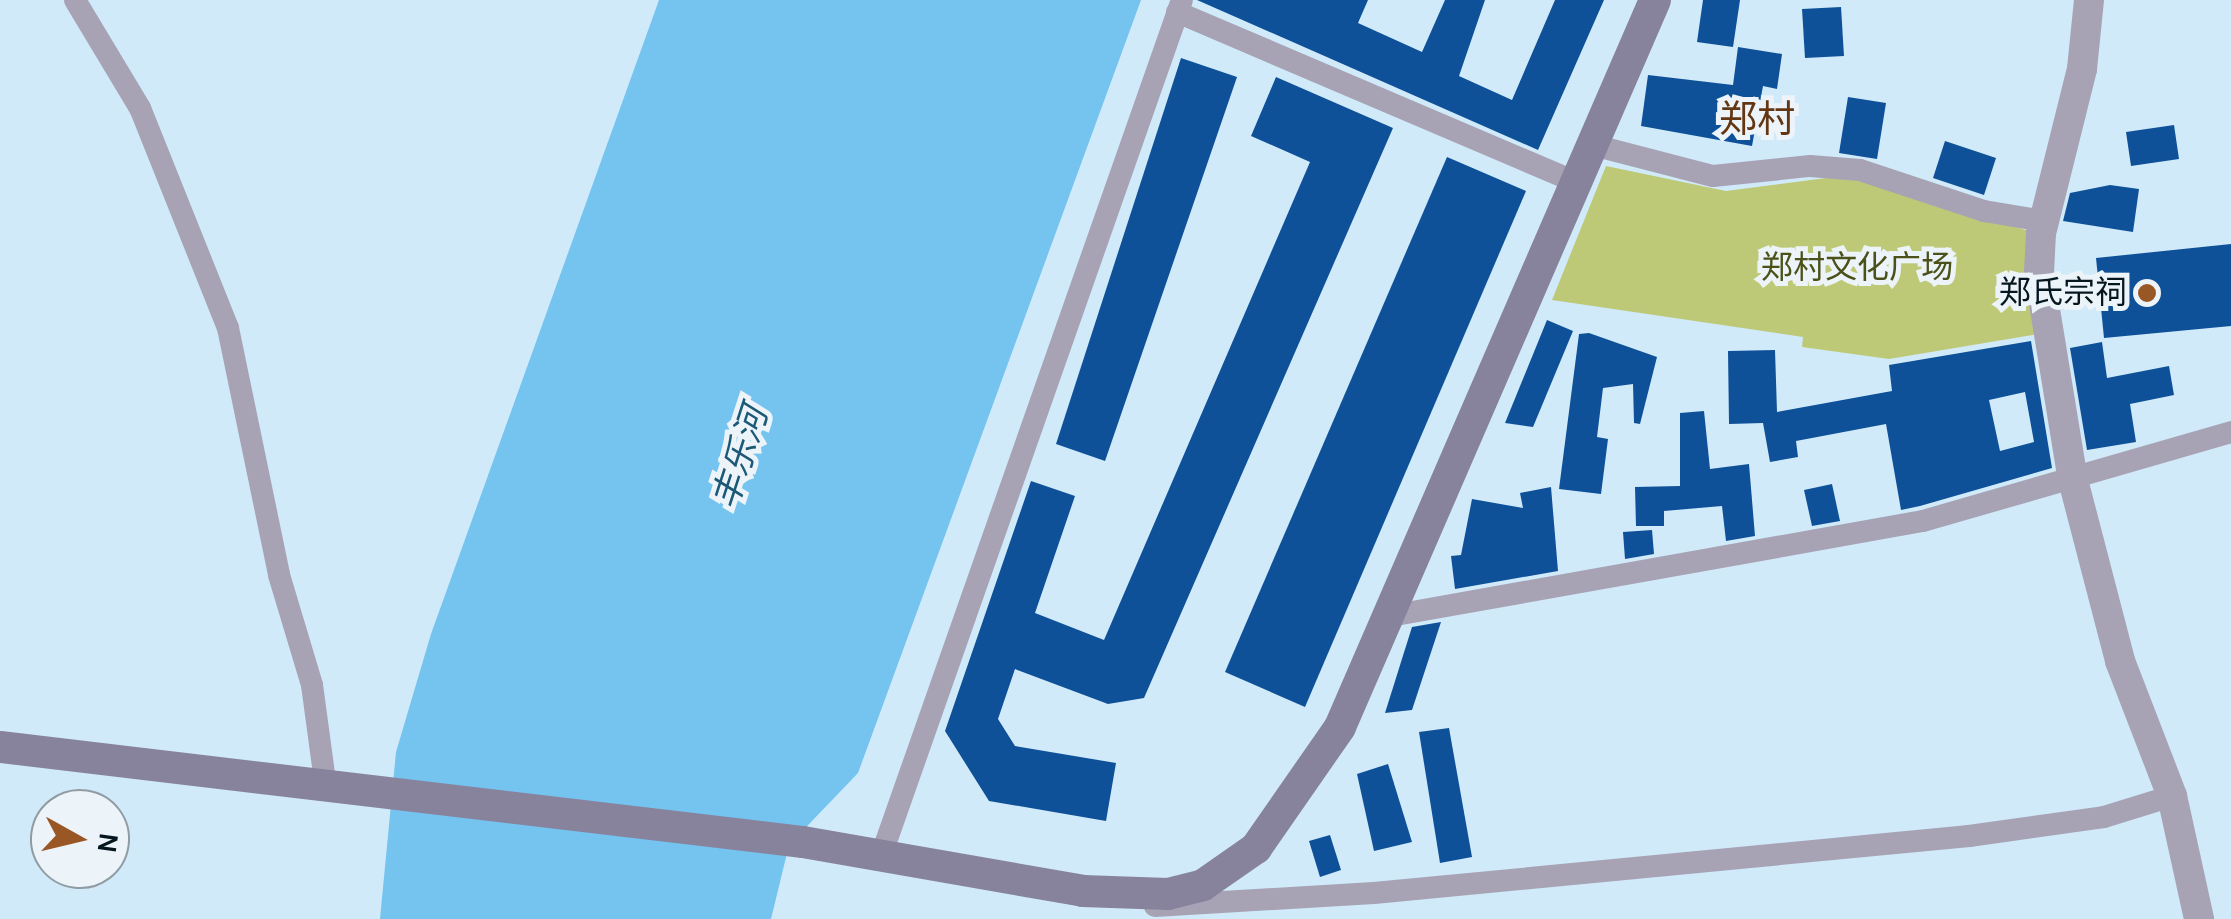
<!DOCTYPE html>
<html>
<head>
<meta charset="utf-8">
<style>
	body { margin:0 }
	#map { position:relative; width:2231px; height:919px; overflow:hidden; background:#d0eafa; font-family:Karla,"Noto Sans SC",sans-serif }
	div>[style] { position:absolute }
	.green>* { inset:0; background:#bec977 }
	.water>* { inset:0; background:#75c3ef }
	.building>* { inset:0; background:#0e5199 }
	.minor>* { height:22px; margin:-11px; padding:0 11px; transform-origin:11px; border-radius:11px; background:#a7a3b5 }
	.tertiary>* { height:30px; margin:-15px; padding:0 15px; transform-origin:15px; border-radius:15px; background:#a7a3b5 }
	.secondary>* { height:32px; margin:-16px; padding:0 16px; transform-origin:16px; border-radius:16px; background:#88839d }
	.dots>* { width:28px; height:28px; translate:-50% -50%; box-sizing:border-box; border:5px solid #ecf4fa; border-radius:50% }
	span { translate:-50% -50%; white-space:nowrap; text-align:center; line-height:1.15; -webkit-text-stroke:10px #ecf4fa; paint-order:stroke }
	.park-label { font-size:32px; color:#4c5119 }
	.poi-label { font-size:32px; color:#06161f }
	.right { translate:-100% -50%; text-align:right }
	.water-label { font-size:35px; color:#1c5977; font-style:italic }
	.quarter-label { font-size:38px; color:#643714 }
	.north { position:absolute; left:30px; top:789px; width:100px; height:100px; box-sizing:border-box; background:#ecf4fa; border:2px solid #909ba2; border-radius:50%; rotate:98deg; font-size:28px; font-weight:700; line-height:40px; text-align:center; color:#06161f }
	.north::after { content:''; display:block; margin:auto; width:35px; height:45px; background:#995725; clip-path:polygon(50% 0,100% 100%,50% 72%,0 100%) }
</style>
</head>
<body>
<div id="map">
	<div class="green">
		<i style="clip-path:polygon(1606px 166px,1726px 191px,1849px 175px,2029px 231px,2038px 334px,1889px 359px,1802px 347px,1803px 337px,1552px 300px)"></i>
	</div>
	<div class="water">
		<i style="clip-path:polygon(659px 0,1141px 0,858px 773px,789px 845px,771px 919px,380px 919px,396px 752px,431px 634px)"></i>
	</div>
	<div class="building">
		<i style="clip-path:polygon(1197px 0,1368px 0,1358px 23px,1422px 52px,1445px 0,1485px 0,1459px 76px,1512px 100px,1555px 0,1604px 0,1538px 150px)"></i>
		<i style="clip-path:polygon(1703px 0,1740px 0,1733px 47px,1697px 42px)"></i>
		<i style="clip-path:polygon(1841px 7px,1844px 56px,1805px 58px,1802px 9px)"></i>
		<i style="clip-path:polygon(1738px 47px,1782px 54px,1777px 89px,1763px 86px,1752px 146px,1641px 126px,1648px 75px,1733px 85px)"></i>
		<i style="clip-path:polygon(1181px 58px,1237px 77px,1105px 461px,1056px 444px)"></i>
		<i style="clip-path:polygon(1276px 77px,1393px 128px,1144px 698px,1108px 704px,1015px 669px,998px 719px,1015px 746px,1116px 763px,1106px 821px,989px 801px,945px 731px,1031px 481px,1075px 496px,1035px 613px,1104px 640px,1310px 162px,1251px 136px)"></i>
		<i style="clip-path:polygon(1848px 97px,1886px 103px,1877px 159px,1839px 153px)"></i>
		<i style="clip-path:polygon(2174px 125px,2179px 159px,2131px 166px,2126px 132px)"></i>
		<i style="clip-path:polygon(1945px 141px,1996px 158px,1984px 195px,1933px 178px)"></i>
		<i style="clip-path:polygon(1447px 157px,1526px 191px,1305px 707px,1225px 672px)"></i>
		<i style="clip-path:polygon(2110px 185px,2139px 189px,2133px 232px,2063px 221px,2070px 193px)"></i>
		<i style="clip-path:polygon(2231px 244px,2231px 326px,2104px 338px,2096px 258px)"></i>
		<i style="clip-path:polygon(1547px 320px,1573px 331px,1533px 427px,1505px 423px)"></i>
		<i style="clip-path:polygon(1589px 333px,1657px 357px,1640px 424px,1634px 423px,1633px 384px,1603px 388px,1597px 437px,1608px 439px,1601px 494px,1559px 489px,1579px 334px)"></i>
		<i style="clip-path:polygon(evenodd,2031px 341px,2052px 468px,1920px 506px,1901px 510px,1886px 424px,1796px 441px,1798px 457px,1770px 462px,1763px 423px,1729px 424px,1728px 351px,1775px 350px,1777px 412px,1892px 391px,1889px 365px,2031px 341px,2025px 392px,2034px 442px,2000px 451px,1989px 400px,2025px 392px)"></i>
		<i style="clip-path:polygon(2102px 342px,2107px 378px,2169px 366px,2174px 395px,2130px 404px,2136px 442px,2087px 450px,2070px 348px)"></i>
		<i style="clip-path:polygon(1704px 411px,1710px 469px,1749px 464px,1755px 536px,1726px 541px,1722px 506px,1664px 511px,1664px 526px,1636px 526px,1635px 487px,1680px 486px,1680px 413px)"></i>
		<i style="clip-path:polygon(1832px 484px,1840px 521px,1812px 526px,1804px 490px)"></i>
		<i style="clip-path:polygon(1551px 487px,1558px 571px,1455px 589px,1451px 556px,1461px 555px,1472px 499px,1523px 508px,1520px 493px)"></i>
		<i style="clip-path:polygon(1652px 530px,1654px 554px,1625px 559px,1623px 532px)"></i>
		<i style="clip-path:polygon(1441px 622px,1412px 710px,1385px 713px,1412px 627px)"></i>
		<i style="clip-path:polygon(1449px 728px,1472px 857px,1440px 863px,1419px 732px)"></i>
		<i style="clip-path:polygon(1388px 764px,1412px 842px,1374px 851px,1357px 774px)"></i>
		<i style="clip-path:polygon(1330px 835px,1341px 870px,1320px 877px,1309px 841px)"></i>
	</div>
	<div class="minor">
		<i style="left:75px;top:0;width:126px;rotate:59deg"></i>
		<i style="left:140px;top:108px;width:237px;rotate:68.2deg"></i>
		<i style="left:228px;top:328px;width:252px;rotate:78.3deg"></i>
		<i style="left:279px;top:575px;width:115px;rotate:73.3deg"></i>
		<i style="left:312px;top:685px;width:105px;rotate:82.3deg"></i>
		<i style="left:1177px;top:12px;width:435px;rotate:23.1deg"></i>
		<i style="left:1593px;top:145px;width:124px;rotate:14.5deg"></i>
		<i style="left:1713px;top:176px;width:98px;rotate:-5.9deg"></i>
		<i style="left:1810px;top:166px;width:50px;rotate:4.6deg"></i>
		<i style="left:1860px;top:170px;width:131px;rotate:18.3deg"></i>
		<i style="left:1984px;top:211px;width:60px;rotate:9.6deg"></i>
		<i style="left:1390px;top:616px;width:541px;rotate:-10.11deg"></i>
		<i style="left:1923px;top:521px;width:321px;rotate:-16.1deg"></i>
		<i style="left:881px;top:856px;width:907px;rotate:-70.63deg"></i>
		<i style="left:1155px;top:906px;width:219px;rotate:-3.4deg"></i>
		<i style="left:1374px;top:893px;width:598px;rotate:-5.47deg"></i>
		<i style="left:1969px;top:836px;width:136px;rotate:-8deg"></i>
		<i style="left:2104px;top:817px;width:71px;rotate:-17.2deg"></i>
	</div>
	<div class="tertiary">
		<i style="left:2089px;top:0;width:69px;rotate:95.8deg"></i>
		<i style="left:2082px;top:69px;width:169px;rotate:104deg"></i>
		<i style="left:2041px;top:233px;width:40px;rotate:92.9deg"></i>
		<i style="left:2039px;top:273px;width:210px;rotate:80.7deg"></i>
		<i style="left:2073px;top:480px;width:187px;rotate:75.4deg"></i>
		<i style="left:2120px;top:661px;width:145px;rotate:68.9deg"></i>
		<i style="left:2172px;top:796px;width:126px;rotate:77.6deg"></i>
	</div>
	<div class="secondary">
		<i style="left:0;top:747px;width:809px;rotate:6.75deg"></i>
		<i style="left:803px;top:842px;width:284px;rotate:9.9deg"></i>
		<i style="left:1083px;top:891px;width:85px;rotate:2deg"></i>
		<i style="left:1168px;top:894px;width:36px;rotate:-14deg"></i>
		<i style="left:1203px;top:885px;width:65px;rotate:-34.9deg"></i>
		<i style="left:1256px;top:848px;width:147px;rotate:-55.2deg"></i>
		<i style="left:1340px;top:727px;width:792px;rotate:-66.57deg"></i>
	</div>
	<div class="dots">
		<i style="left:2147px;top:293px;background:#995725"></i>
	</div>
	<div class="park-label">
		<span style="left:1857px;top:268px">郑村文化广场</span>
	</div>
	<div class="poi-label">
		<span class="right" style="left:2127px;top:293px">郑氏宗祠</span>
	</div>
	<div class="water-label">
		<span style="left:741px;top:458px;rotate:-72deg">丰乐河</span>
	</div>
	<div class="quarter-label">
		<span style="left:1757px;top:120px">郑村</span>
	</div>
	<div class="north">N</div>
</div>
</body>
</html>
